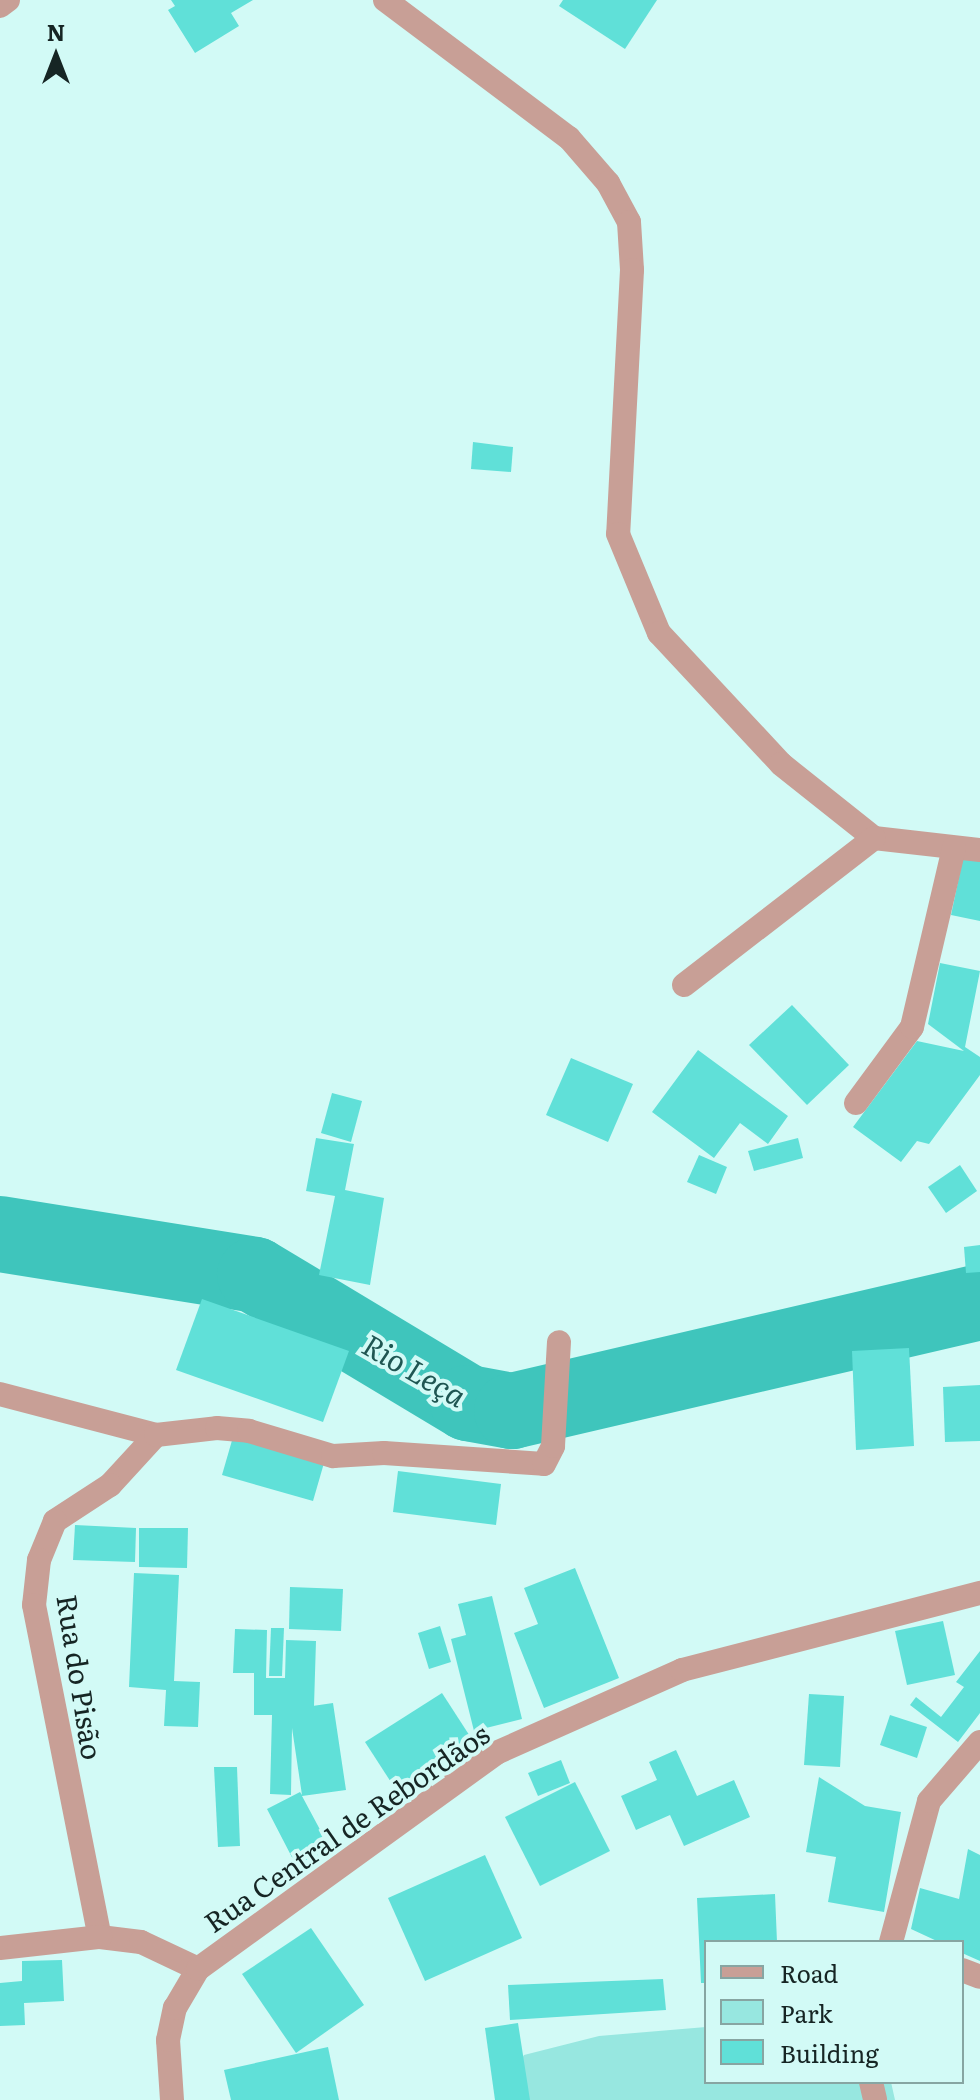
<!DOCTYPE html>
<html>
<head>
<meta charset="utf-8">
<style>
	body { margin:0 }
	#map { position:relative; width:980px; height:2100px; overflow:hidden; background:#d2faf6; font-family:Literata,serif }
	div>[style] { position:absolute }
	.green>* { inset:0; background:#97e7e0 }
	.river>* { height:76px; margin:-38px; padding:0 38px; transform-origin:38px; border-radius:38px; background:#3fc5bc }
	.building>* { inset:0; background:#60e0d8 }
	.minor>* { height:24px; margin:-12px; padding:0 12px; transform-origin:12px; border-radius:12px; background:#c89f96 }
	.tertiary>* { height:24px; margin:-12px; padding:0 12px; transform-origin:12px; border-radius:12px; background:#c89f96 }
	span { translate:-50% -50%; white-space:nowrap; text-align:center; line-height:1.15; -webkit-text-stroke:8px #d2faf6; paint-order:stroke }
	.street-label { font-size:28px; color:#162524 }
	.water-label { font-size:30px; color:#1f5652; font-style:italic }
	.legend { position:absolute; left:704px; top:1940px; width:260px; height:144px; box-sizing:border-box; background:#d2faf6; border:2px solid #87a5a2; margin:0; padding:10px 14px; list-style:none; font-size:24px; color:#162524 }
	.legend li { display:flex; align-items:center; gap:16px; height:40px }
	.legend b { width:40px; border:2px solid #87a5a2 }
	.north { position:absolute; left:16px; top:16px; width:80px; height:80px; -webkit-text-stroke:6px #d2faf6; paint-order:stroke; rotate:0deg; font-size:22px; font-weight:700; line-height:32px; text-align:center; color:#162524 }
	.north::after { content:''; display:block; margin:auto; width:28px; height:36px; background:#162524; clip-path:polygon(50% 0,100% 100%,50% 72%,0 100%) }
</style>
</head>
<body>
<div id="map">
	<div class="green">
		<i style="clip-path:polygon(706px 2027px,706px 2082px,891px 2082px,895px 2100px,498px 2100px,524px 2055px,599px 2036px)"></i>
	</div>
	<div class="river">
		<i style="left:0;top:1234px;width:258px;rotate:9.1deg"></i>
		<i style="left:255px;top:1275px;width:249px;rotate:31deg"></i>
		<i style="left:468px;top:1403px;width:45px;rotate:10.3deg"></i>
		<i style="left:512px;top:1411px;width:481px;rotate:-13.1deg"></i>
	</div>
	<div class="building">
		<i style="clip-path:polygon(171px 0,253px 0,231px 13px,239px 26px,195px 53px,168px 10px,175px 6px)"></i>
		<i style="clip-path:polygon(563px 0,657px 0,625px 49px,559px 6px)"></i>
		<i style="clip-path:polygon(473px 442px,513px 447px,511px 472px,471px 469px)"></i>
		<i style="clip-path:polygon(964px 853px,980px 857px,980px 921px,951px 915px)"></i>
		<i style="clip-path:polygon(940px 963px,980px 971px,965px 1047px,980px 1057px,980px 1075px,929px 1144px,917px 1141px,901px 1162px,853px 1127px,917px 1041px,964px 1051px,928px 1024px)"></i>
		<i style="clip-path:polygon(792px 1005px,849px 1065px,807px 1105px,749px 1045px)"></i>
		<i style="clip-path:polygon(698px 1050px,788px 1116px,768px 1144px,740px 1123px,714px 1158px,652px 1112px)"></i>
		<i style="clip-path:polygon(571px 1058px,633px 1084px,608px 1142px,546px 1115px)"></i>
		<i style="clip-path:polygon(332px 1093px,362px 1101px,351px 1142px,321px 1133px)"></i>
		<i style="clip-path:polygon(316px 1138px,354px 1144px,345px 1190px,384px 1198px,370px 1285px,319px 1275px,335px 1196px,306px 1191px)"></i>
		<i style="clip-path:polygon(798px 1138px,803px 1158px,754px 1171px,748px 1151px)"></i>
		<i style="clip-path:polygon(699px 1155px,727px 1167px,716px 1194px,687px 1182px)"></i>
		<i style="clip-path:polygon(960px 1165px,977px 1191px,946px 1213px,928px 1187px)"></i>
		<i style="clip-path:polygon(980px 1245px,980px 1272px,966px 1273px,964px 1247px)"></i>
		<i style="clip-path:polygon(202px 1299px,349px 1351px,323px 1422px,176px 1370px)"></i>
		<i style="clip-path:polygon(909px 1348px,914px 1446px,856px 1450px,852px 1351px)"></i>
		<i style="clip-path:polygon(980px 1385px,980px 1441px,945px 1442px,943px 1387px)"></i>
		<i style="clip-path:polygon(233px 1437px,324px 1463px,313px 1501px,222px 1475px)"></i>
		<i style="clip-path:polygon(398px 1471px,501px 1484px,496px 1525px,393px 1512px)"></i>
		<i style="clip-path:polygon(75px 1525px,136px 1528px,135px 1562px,73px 1560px)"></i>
		<i style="clip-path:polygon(139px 1528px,188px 1528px,187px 1568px,139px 1567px)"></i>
		<i style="clip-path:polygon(575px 1568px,619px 1678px,544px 1708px,514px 1633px,538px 1624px,524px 1588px)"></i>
		<i style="clip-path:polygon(134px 1573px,179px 1575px,174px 1681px,200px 1682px,198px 1727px,164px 1726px,166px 1690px,129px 1687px)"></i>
		<i style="clip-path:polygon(290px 1587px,343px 1589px,341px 1631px,289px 1629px)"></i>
		<i style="clip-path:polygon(492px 1596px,522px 1719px,474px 1731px,451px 1639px,466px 1635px,458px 1604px)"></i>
		<i style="clip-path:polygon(943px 1621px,955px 1675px,907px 1685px,895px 1631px)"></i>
		<i style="clip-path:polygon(440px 1626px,451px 1662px,429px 1669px,418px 1633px)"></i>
		<i style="clip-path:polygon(271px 1628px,284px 1628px,282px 1676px,269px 1676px)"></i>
		<i style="clip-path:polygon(235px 1629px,267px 1630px,266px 1678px,285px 1678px,286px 1640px,316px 1641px,314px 1706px,292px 1709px,333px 1703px,346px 1790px,302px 1796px,332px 1852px,298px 1869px,267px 1809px,300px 1792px,302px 1795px,292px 1728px,291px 1795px,270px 1794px,272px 1715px,254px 1715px,254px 1673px,233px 1673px)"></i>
		<i style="clip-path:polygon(980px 1651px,980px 1713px,958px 1742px,910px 1705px,916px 1697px,941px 1717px,964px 1687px,956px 1682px)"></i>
		<i style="clip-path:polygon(442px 1693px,475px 1744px,398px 1793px,365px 1742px)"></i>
		<i style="clip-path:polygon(809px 1694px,844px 1696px,840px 1767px,804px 1765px)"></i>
		<i style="clip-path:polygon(890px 1715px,927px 1727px,917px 1758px,880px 1745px)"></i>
		<i style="clip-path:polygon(676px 1750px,697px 1796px,734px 1780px,750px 1817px,684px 1846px,670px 1815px,636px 1830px,621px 1796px,657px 1780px,649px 1762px)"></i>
		<i style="clip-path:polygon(561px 1760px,570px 1783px,538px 1796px,528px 1773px)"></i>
		<i style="clip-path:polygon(214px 1767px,237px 1767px,240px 1846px,218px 1847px)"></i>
		<i style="clip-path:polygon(819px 1777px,865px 1806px,901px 1812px,884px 1912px,828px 1902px,836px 1857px,806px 1852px)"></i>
		<i style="clip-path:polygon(575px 1782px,610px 1851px,540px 1886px,505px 1817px)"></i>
		<i style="clip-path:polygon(968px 1849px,980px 1855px,980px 1961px,962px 1953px,962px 1942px,939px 1942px,911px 1929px,920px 1888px,959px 1899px)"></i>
		<i style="clip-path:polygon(485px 1855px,522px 1938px,425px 1981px,388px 1898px)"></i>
		<i style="clip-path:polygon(775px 1894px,777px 1942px,706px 1942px,706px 1983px,701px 1983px,697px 1898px)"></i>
		<i style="clip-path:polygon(311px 1928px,364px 2005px,296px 2053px,242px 1974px)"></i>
		<i style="clip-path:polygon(62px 1960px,64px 2001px,24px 2003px,25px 2025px,0 2026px,0 1983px,22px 1981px,22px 1961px)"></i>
		<i style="clip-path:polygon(663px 1979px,666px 2010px,510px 2020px,508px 1985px)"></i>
		<i style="clip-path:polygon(518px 2023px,530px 2100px,495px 2100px,485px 2028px)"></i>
		<i style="clip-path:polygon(328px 2047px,339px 2100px,231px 2100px,224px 2070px)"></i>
	</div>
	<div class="minor">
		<i style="left:385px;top:0;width:230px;rotate:36.9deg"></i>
		<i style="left:569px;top:138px;width:60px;rotate:49.1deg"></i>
		<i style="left:608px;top:183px;width:44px;rotate:61.7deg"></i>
		<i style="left:629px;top:222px;width:48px;rotate:86.4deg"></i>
		<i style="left:632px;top:270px;width:264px;rotate:93deg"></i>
		<i style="left:618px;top:534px;width:107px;rotate:67.5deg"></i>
		<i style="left:659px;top:633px;width:179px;rotate:47deg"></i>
		<i style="left:781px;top:764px;width:119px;rotate:38.5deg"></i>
		<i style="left:874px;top:838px;width:107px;rotate:6.5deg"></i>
		<i style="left:684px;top:985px;width:240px;rotate:-37.7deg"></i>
		<i style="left:856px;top:1103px;width:94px;rotate:-53.6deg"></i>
		<i style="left:912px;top:1027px;width:184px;rotate:-76.8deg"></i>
		<i style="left:0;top:1394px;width:161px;rotate:14.7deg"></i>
		<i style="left:156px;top:1435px;width:68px;rotate:132.6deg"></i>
		<i style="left:110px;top:1485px;width:66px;rotate:146.8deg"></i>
		<i style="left:55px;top:1521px;width:42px;rotate:112.3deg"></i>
		<i style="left:39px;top:1560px;width:45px;rotate:96.3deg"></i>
		<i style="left:34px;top:1605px;width:338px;rotate:78.8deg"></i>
		<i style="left:100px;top:1937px;width:41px;rotate:7deg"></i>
		<i style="left:141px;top:1942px;width:63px;rotate:25.3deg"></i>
		<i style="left:156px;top:1435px;width:61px;rotate:-6.5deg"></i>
		<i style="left:217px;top:1428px;width:32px;rotate:5deg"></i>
		<i style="left:249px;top:1431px;width:88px;rotate:16.6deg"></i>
		<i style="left:333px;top:1456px;width:51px;rotate:-3.4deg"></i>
		<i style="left:384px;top:1453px;width:160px;rotate:3.9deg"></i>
		<i style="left:544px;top:1464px;width:20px;rotate:-63deg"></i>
		<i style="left:553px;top:1446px;width:104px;rotate:-86.7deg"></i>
		<i style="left:891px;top:1942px;width:146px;rotate:-74.9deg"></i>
		<i style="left:929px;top:1801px;width:78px;rotate:-49.2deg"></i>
		<i style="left:0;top:1948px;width:101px;rotate:-6.3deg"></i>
		<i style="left:962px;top:1970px;width:19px;rotate:21deg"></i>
		<i style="left:871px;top:2082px;width:18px;rotate:77deg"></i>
		<i style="left:172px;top:2100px;width:60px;rotate:-93.8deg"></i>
		<i style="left:168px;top:2040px;width:33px;rotate:-78deg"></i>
		<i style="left:175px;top:2008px;width:45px;rotate:-59.5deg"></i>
		<i style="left:198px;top:1969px;width:368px;rotate:-35.9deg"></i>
		<i style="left:496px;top:1753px;width:204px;rotate:-24deg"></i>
		<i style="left:682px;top:1670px;width:308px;rotate:-14.5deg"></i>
	</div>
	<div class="tertiary">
		<i style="left:0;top:6px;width:10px;rotate:-37deg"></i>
	</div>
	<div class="street-label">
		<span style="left:81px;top:1677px;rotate:81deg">Rua do Pisão</span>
		<span style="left:346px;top:1827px;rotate:-35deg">Rua Central de Rebordãos</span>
	</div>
	<div class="water-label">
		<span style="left:415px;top:1369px;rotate:30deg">Rio Leça</span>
	</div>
	<ul class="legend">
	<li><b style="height:10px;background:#c89f96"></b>Road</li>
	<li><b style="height:22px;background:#97e7e0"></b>Park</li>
	<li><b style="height:22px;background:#60e0d8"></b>Building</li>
	</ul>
	<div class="north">N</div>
</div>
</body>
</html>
